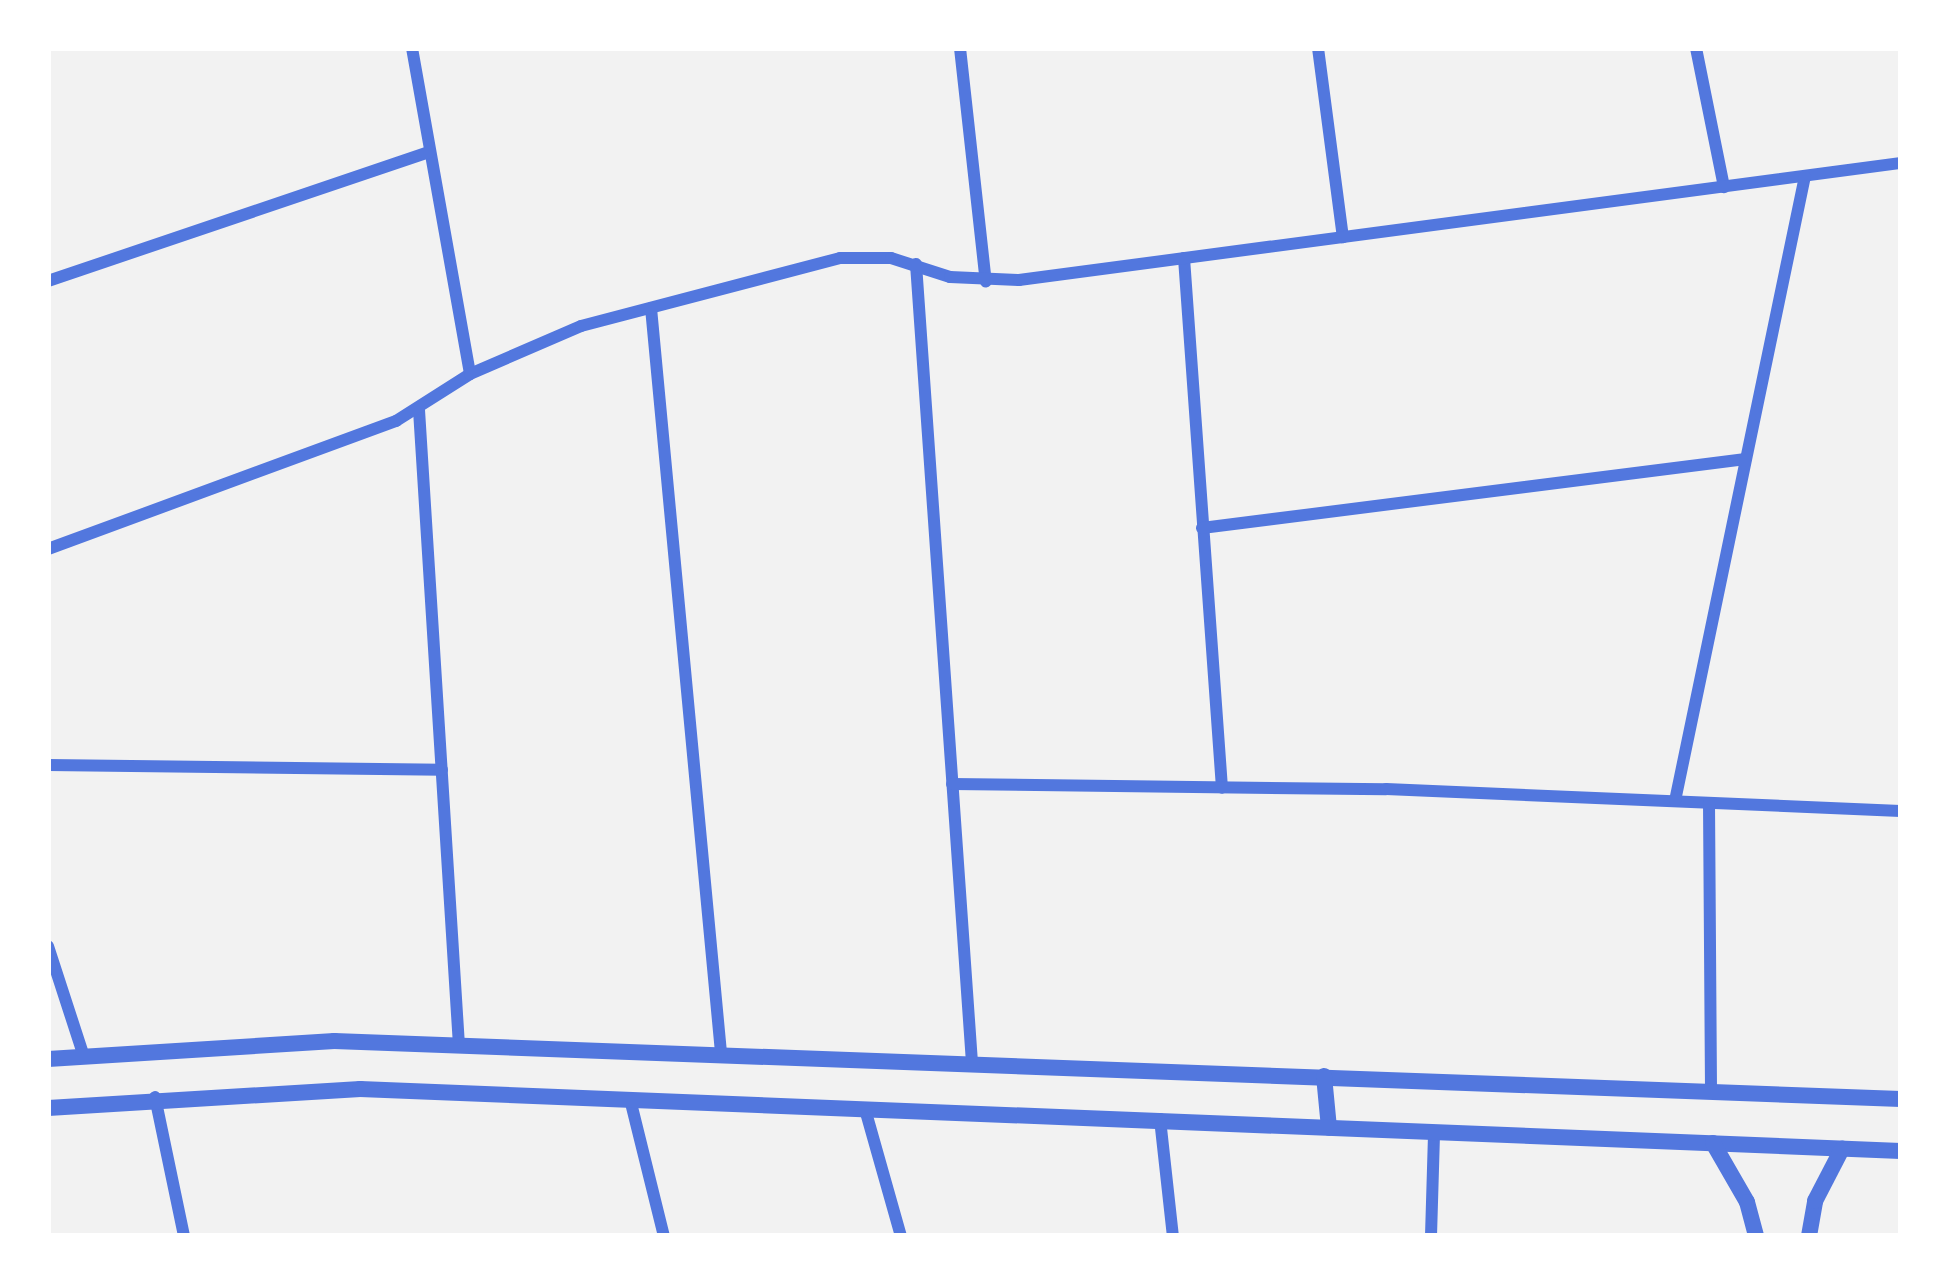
<!DOCTYPE html>
<html>
<head>
<meta charset="utf-8">
<style>
	body { margin:0 }
	#map { position:relative; width:1949px; height:1284px; overflow:hidden; background:#f2f2f2; font-family:"DejaVu Sans",sans-serif }
	div>[style] { position:absolute }
	.minor>* { height:12px; margin:-6px; padding:0 6px; transform-origin:6px; border-radius:6px; background:#5277de }
	.tertiary>* { height:16px; margin:-8px; padding:0 8px; transform-origin:8px; border-radius:8px; background:#5277de }
	span { translate:-50% -50%; white-space:nowrap; text-align:center; line-height:1.15; -webkit-text-stroke:9px #fff; paint-order:stroke }
	.frame { position:absolute; inset:0; border:51px solid #fff; pointer-events:none }
</style>
</head>
<body>
<div id="map">
	<div class="minor">
		<i style="left:412px;top:48px;width:331px;rotate:79.9deg"></i>
		<i style="left:960px;top:48px;width:235px;rotate:83.7deg"></i>
		<i style="left:1318px;top:48px;width:191px;rotate:82.5deg"></i>
		<i style="left:1696px;top:48px;width:142px;rotate:78.6deg"></i>
		<i style="left:1184px;top:258px;width:531px;rotate:85.9deg"></i>
		<i style="left:916px;top:264px;width:800px;rotate:85.99deg"></i>
		<i style="left:48px;top:281px;width:403px;rotate:-18.7deg"></i>
		<i style="left:651px;top:308px;width:747px;rotate:84.63deg"></i>
		<i style="left:419px;top:410px;width:636px;rotate:86.4deg"></i>
		<i style="left:1202px;top:528px;width:548px;rotate:-7.23deg"></i>
		<i style="left:48px;top:549px;width:371px;rotate:-20.2deg"></i>
		<i style="left:396px;top:421px;width:88px;rotate:-32.4deg"></i>
		<i style="left:470px;top:374px;width:121px;rotate:-23.4deg"></i>
		<i style="left:581px;top:326px;width:268px;rotate:-14.7deg"></i>
		<i style="left:840px;top:258px;width:51px"></i>
		<i style="left:891px;top:258px;width:62px;rotate:17.9deg"></i>
		<i style="left:950px;top:277px;width:69px;rotate:2.5deg"></i>
		<i style="left:1019px;top:280px;width:890px;rotate:-7.56deg"></i>
		<i style="left:48px;top:765px;width:394px;rotate:0.7deg"></i>
		<i style="left:952px;top:784px;width:434px;rotate:0.7deg"></i>
		<i style="left:1386px;top:789px;width:515px;rotate:2.45deg"></i>
		<i style="left:1675px;top:801px;width:638px;rotate:-78.25deg"></i>
		<i style="left:1709px;top:803px;width:289px;rotate:89.6deg"></i>
		<i style="left:48px;top:946px;width:114px;rotate:72deg"></i>
		<i style="left:155px;top:1097px;width:142px;rotate:78.2deg"></i>
		<i style="left:630px;top:1099px;width:141px;rotate:76.1deg"></i>
		<i style="left:865px;top:1109px;width:132px;rotate:74.2deg"></i>
		<i style="left:1160px;top:1119px;width:118px;rotate:83.7deg"></i>
		<i style="left:1431px;top:1236px;width:104px;rotate:-88.3deg"></i>
	</div>
	<div class="tertiary">
		<i style="left:48px;top:1059px;width:287px;rotate:-3.6deg"></i>
		<i style="left:334px;top:1041px;width:1568px;rotate:2.12deg"></i>
		<i style="left:1324px;top:1076px;width:52px;rotate:84.5deg"></i>
		<i style="left:48px;top:1108px;width:313px;rotate:-3.5deg"></i>
		<i style="left:360px;top:1089px;width:1542px;rotate:2.3deg"></i>
		<i style="left:1713px;top:1143px;width:68px;rotate:60deg"></i>
		<i style="left:1747px;top:1202px;width:35px;rotate:75deg"></i>
		<i style="left:1809px;top:1236px;width:36px;rotate:-80deg"></i>
		<i style="left:1815px;top:1201px;width:59px;rotate:-62.6deg"></i>
	</div>
	<div class="frame"></div>
</div>
</body>
</html>
